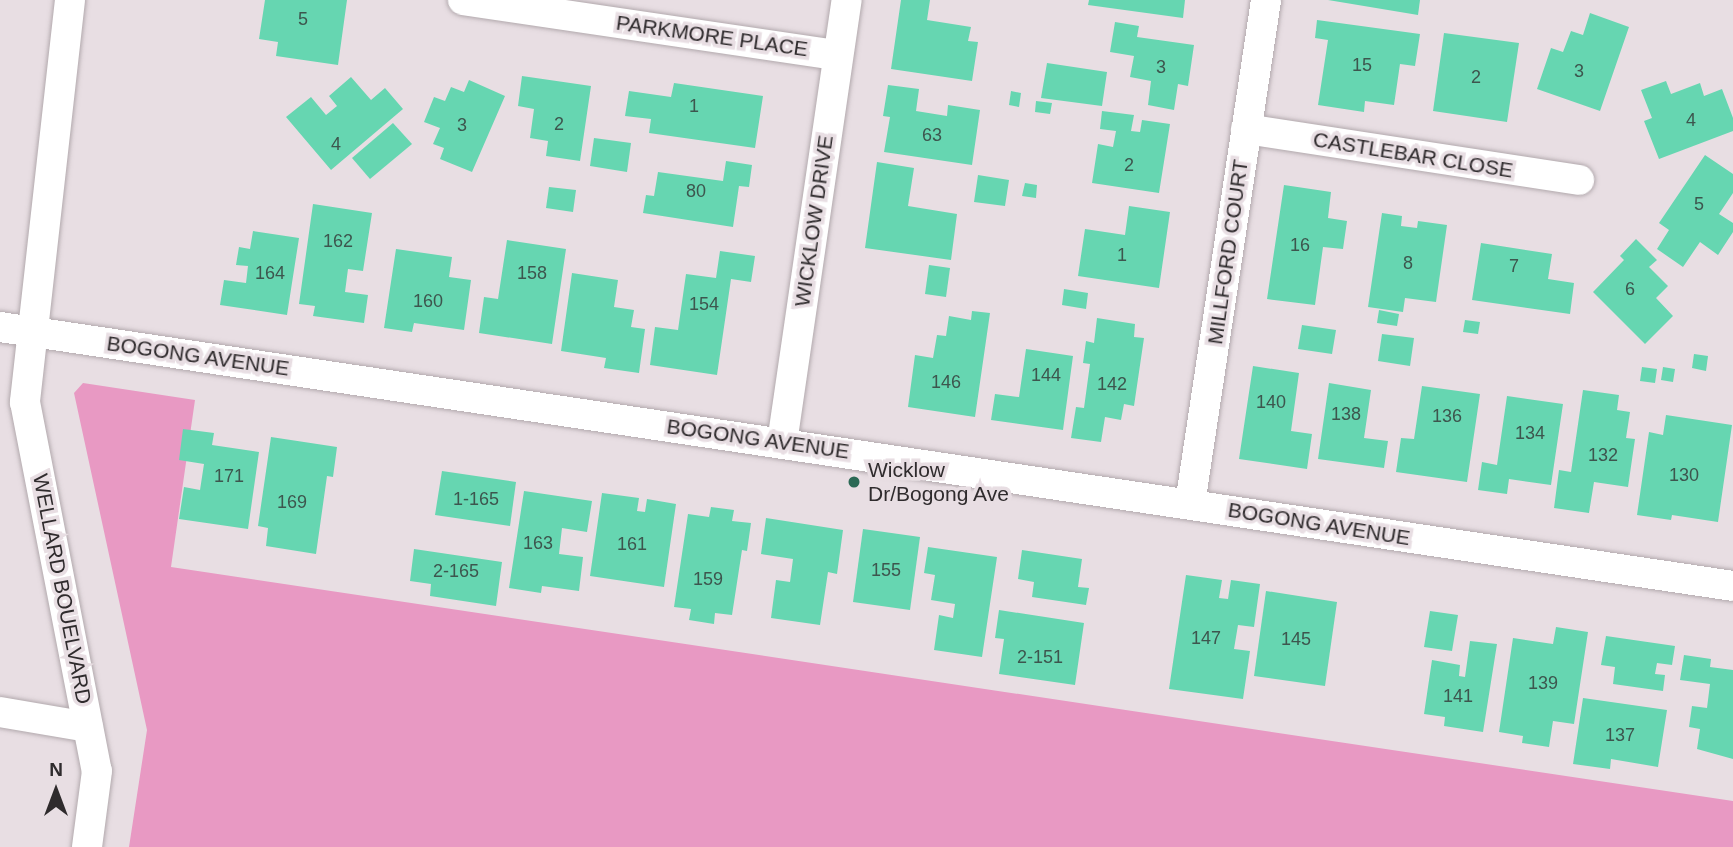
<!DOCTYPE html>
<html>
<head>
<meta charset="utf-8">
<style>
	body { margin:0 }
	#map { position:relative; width:1733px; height:847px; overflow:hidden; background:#e8dee3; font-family:Arial,sans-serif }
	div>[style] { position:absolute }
	.green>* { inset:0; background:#e899c3 }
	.building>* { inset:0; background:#66d6b1 }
	.roads { filter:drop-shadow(0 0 2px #b2a9ad) drop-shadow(0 0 2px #b2a9ad) }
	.street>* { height:30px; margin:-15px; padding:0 15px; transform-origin:15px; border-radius:15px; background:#fff }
	.dots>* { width:19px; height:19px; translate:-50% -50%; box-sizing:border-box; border:4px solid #e8dee3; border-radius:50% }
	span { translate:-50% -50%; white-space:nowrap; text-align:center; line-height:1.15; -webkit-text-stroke:7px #e8dee3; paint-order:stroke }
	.number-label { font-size:18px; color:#3d564e }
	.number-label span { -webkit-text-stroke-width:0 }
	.street-label { font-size:21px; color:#2f2b2d }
	.poi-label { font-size:21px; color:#2f2b2d }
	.left { translate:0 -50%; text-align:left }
	.north { position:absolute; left:21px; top:756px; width:70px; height:70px; -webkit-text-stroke:5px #e8dee3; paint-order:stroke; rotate:0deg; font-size:19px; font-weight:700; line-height:28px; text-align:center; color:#2f2b2d }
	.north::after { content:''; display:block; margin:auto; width:24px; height:32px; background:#2f2b2d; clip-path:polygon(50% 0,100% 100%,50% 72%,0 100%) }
</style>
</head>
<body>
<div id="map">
	<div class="green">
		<i style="clip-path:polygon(83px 383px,195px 400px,171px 567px,1733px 801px,1733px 847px,129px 847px,147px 730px,74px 393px)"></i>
	</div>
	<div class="building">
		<i style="clip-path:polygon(265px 0,347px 0,338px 65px,276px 56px,278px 42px,259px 39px)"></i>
		<i style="clip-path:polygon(901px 0,930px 0,927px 20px,971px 27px,968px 41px,978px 42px,972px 81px,891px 69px)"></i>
		<i style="clip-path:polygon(1089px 0,1185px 0,1183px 18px,1088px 5px)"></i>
		<i style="clip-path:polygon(1328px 0,1420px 0,1418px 15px)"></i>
		<i style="clip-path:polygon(1590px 13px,1629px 27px,1600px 111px,1537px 89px,1551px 48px,1563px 52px,1571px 31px,1583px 35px)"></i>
		<i style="clip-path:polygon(1317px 20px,1420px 34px,1415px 66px,1400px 64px,1394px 105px,1365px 101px,1364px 112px,1318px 105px,1328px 40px,1315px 38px)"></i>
		<i style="clip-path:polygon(1115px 22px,1139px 26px,1137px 37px,1194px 45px,1188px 86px,1178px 84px,1174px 110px,1148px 105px,1151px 81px,1130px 77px,1134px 56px,1110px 52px)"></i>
		<i style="clip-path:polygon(1444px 33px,1519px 43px,1507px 122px,1433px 111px)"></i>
		<i style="clip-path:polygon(1047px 63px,1107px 72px,1102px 106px,1041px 98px)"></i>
		<i style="clip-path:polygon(522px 76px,591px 86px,580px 161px,546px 156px,548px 141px,530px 138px,534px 109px,518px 106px)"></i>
		<i style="clip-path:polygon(351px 77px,371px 100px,385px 88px,403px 109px,331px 170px,286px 117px,311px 97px,326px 115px,337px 106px,329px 96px)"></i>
		<i style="clip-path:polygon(469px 80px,505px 96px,472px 172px,440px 159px,444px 148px,433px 144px,440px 128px,424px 122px,434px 97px,445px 101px,451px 87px,464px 92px)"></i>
		<i style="clip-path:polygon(1666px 81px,1671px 94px,1700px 83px,1704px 96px,1722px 89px,1733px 118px,1733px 131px,1659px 159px,1644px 121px,1652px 118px,1641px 90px)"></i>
		<i style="clip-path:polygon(674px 83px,763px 96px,755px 148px,649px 133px,651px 119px,625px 116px,629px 91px,671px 97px)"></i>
		<i style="clip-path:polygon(888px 85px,919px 89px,916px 111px,947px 116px,948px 105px,980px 110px,972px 165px,884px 152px,890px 117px,883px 116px)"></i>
		<i style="clip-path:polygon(1011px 91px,1021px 93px,1019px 107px,1009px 105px)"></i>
		<i style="clip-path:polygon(1036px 101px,1052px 103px,1050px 114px,1035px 112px)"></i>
		<i style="clip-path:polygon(1102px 111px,1134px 115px,1131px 131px,1140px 132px,1142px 120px,1170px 124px,1159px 193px,1092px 183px,1098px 144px,1113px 147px,1116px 131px,1100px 129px)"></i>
		<i style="clip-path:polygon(393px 123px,412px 144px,370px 179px,352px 158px)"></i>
		<i style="clip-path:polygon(594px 138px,631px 143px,627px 172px,590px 166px)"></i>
		<i style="clip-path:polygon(1705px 155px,1733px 174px,1733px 193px,1719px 214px,1733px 223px,1733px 232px,1718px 255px,1700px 242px,1683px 267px,1657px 249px,1669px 230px,1659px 223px)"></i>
		<i style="clip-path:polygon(726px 161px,752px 165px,749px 187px,739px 186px,733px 227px,643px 213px,646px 195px,654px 196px,658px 172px,723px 181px)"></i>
		<i style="clip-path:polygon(877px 162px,914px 168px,908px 206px,957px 214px,951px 260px,865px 248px)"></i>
		<i style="clip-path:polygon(978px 175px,1009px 180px,1005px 206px,974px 202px)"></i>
		<i style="clip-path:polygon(1025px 183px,1037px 185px,1036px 198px,1022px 196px)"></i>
		<i style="clip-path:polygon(1284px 185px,1331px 192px,1328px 218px,1347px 221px,1343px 249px,1323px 247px,1315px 305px,1267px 299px)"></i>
		<i style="clip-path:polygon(549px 187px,576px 190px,573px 212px,546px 208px)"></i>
		<i style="clip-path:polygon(313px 204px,372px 213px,363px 271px,348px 269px,345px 292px,368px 295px,364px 323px,313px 316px,315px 306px,299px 304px)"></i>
		<i style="clip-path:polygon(1129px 206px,1170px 212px,1159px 288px,1078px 276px,1085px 229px,1125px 235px)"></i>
		<i style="clip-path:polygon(1382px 213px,1402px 216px,1401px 226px,1417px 228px,1418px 221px,1447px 225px,1436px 302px,1405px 298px,1403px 312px,1368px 307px)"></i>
		<i style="clip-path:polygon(253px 231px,299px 238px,287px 315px,220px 305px,224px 280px,246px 283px,248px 266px,236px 265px,239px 247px,250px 249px)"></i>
		<i style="clip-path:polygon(1636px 239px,1657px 260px,1649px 267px,1668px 286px,1656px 298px,1673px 316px,1645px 344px,1593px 292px,1624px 260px,1620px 256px)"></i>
		<i style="clip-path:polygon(507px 240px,566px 249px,552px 344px,479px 333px,484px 297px,498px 299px)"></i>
		<i style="clip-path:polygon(1481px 243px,1552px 254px,1548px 279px,1574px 283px,1570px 314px,1472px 300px)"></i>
		<i style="clip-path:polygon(396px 249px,452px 257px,449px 277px,471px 280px,464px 330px,414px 323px,412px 332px,384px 328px)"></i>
		<i style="clip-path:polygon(720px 251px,755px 256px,751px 282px,731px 279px,717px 375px,650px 365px,655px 327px,678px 330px,686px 274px,716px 278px)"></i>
		<i style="clip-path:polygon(929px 265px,950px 268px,946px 297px,925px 294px)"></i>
		<i style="clip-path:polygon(572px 273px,618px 280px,614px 307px,634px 310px,631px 327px,645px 329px,639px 373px,604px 368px,606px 358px,561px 351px)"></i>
		<i style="clip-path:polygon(1064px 289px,1088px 293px,1086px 309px,1062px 305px)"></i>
		<i style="clip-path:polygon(1379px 310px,1399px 314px,1397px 326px,1377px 323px)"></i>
		<i style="clip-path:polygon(972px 311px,990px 313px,975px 417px,908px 407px,915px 355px,933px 358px,937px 335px,946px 336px,949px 316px,971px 320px)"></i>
		<i style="clip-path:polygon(1097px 318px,1135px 324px,1134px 337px,1144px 338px,1134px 406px,1124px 404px,1121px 420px,1105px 417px,1101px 442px,1071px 438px,1076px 407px,1084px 408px,1090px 364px,1083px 363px,1086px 341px,1094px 343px)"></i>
		<i style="clip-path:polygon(1465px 320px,1480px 322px,1478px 334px,1463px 332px)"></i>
		<i style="clip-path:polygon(1302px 325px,1336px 330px,1332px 354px,1298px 349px)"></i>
		<i style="clip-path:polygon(1382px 334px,1414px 338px,1410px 366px,1378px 361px)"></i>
		<i style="clip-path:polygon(1026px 349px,1073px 356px,1063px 430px,991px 420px,995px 394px,1019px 397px)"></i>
		<i style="clip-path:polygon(1694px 354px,1708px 356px,1706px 371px,1692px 368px)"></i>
		<i style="clip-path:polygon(1253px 366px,1299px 373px,1291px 431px,1312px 434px,1307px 469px,1239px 459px)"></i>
		<i style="clip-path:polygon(1642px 367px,1657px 369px,1655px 383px,1640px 381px)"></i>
		<i style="clip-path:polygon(1663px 367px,1675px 369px,1673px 382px,1661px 380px)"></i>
		<i style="clip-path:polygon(1329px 383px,1371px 390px,1364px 438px,1388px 441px,1384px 468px,1318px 459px)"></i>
		<i style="clip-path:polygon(1422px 386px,1480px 394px,1467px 482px,1396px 472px,1401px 438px,1414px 439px)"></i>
		<i style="clip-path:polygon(1583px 390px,1619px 395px,1617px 410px,1630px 412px,1626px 438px,1635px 439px,1628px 487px,1594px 482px,1589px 513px,1554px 508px,1559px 470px,1571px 472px)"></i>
		<i style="clip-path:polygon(1507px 396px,1563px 404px,1551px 485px,1509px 479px,1507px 494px,1478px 490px,1482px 462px,1497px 465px)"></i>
		<i style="clip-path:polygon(1666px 415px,1732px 425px,1718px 522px,1672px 515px,1671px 520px,1637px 515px,1649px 432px,1663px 435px)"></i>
		<i style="clip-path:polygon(183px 429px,214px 433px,212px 445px,259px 452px,248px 529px,179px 519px,184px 487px,200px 490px,204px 464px,179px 460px)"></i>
		<i style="clip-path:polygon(271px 437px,337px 447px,333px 477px,327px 476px,316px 554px,266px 546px,268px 528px,258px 526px)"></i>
		<i style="clip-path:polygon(442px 471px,516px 482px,510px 526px,435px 515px)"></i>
		<i style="clip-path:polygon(524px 491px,592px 501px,587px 532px,562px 528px,559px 554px,583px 557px,579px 591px,542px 586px,541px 593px,509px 588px)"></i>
		<i style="clip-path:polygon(602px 493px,639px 498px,637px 511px,645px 512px,647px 499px,676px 504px,664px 587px,590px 576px)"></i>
		<i style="clip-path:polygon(711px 507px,734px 510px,732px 521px,751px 523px,747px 551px,742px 550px,732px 615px,715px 613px,714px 624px,689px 620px,691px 609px,674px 607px,688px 514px,709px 517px)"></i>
		<i style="clip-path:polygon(766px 518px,843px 530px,837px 574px,828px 572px,820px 625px,771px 618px,776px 580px,790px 582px,793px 559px,761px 554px)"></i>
		<i style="clip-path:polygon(863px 529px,920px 537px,910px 610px,853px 602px)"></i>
		<i style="clip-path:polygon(928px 547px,997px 557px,982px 657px,934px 650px,939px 615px,953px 618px,955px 604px,931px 600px,935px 575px,924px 573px)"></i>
		<i style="clip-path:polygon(414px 549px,502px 562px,496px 606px,430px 596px,431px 584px,410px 581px)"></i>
		<i style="clip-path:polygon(1022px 550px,1082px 559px,1078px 587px,1089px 588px,1086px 605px,1032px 597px,1034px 582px,1018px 579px)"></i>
		<i style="clip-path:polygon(1186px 575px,1222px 580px,1219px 598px,1228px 599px,1231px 580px,1260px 584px,1254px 627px,1238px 625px,1234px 649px,1250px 651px,1243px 699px,1169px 689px)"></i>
		<i style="clip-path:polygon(1266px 591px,1337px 602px,1325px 686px,1254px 676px)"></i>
		<i style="clip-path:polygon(999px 610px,1084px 623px,1075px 685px,999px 674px,1004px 639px,995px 638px)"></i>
		<i style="clip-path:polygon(1430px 611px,1458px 615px,1452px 651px,1424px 647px)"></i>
		<i style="clip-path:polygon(1556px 627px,1588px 632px,1574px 724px,1553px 721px,1549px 747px,1522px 743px,1523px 736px,1499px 732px,1513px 638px,1553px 644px)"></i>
		<i style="clip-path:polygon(1606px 636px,1675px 646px,1672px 665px,1657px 663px,1655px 674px,1665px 675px,1663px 691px,1613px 684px,1615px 667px,1601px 665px)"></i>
		<i style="clip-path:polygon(1470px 641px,1497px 644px,1483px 732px,1444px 726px,1445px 717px,1424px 714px,1432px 660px,1460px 665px,1459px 676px,1465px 677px)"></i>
		<i style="clip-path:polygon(1684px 655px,1711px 659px,1710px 667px,1733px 670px,1733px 759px,1697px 749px,1700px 729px,1689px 727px,1692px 706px,1707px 708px,1710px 684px,1680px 680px)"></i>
		<i style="clip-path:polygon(1583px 698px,1667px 710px,1658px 767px,1611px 759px,1610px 769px,1573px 764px)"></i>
	</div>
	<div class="roads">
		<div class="street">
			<i style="left:70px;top:0;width:405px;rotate:96.4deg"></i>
			<i style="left:25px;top:402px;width:376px;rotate:79deg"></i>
			<i style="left:97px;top:771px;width:77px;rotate:97.5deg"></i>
			<i style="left:463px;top:0;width:378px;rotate:8.4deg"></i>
			<i style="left:1246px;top:129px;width:337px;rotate:8.7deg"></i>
			<i style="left:0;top:327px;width:1752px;rotate:8.5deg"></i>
			<i style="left:782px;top:443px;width:448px;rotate:-81.7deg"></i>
			<i style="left:1190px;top:504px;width:510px;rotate:-81.42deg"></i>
			<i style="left:0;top:712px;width:89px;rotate:9.7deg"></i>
		</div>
	</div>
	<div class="dots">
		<i style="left:854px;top:482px;background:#2b6955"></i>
	</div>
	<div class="number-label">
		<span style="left:303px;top:19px">5</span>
		<span style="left:1362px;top:65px">15</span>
		<span style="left:1161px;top:67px">3</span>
		<span style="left:1579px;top:71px">3</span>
		<span style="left:1476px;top:77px">2</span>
		<span style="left:694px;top:106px">1</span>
		<span style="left:1691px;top:120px">4</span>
		<span style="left:559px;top:124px">2</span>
		<span style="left:462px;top:125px">3</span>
		<span style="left:932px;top:135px">63</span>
		<span style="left:336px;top:144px">4</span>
		<span style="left:1129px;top:165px">2</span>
		<span style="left:696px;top:191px">80</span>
		<span style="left:1699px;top:204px">5</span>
		<span style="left:338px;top:241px">162</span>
		<span style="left:1300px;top:245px">16</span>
		<span style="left:1122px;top:255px">1</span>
		<span style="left:1408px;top:263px">8</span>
		<span style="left:1514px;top:266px">7</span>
		<span style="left:270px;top:273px">164</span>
		<span style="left:532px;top:273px">158</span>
		<span style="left:1630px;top:289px">6</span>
		<span style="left:428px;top:301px">160</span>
		<span style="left:704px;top:304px">154</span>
		<span style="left:1046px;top:375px">144</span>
		<span style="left:946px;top:382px">146</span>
		<span style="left:1112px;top:384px">142</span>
		<span style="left:1271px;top:402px">140</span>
		<span style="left:1346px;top:414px">138</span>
		<span style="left:1447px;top:416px">136</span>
		<span style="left:1530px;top:433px">134</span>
		<span style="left:1603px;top:455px">132</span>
		<span style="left:1684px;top:475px">130</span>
		<span style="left:229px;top:476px">171</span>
		<span style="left:476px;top:499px">1-165</span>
		<span style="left:292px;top:502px">169</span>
		<span style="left:538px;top:543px">163</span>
		<span style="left:632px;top:544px">161</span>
		<span style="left:886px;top:570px">155</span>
		<span style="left:456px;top:571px">2-165</span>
		<span style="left:708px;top:579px">159</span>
		<span style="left:1206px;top:638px">147</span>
		<span style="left:1296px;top:639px">145</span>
		<span style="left:1040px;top:657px">2-151</span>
		<span style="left:1543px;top:683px">139</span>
		<span style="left:1458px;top:696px">141</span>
		<span style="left:1620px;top:735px">137</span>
	</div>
	<div class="street-label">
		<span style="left:712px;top:36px;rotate:8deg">PARKMORE PLACE</span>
		<span style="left:1413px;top:155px;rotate:9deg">CASTLEBAR CLOSE</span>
		<span style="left:814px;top:221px;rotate:-82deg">WICKLOW DRIVE</span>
		<span style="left:1228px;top:252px;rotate:-82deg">MILLFORD COURT</span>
		<span style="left:198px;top:356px;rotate:8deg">BOGONG AVENUE</span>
		<span style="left:758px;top:439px;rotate:8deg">BOGONG AVENUE</span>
		<span style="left:1319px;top:524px;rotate:9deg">BOGONG AVENUE</span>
		<span style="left:62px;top:589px;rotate:79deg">WELLARD BOUELVARD</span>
	</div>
	<div class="poi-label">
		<span class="left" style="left:868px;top:482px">Wicklow<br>Dr/Bogong Ave</span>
	</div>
	<div class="north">N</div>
</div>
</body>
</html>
